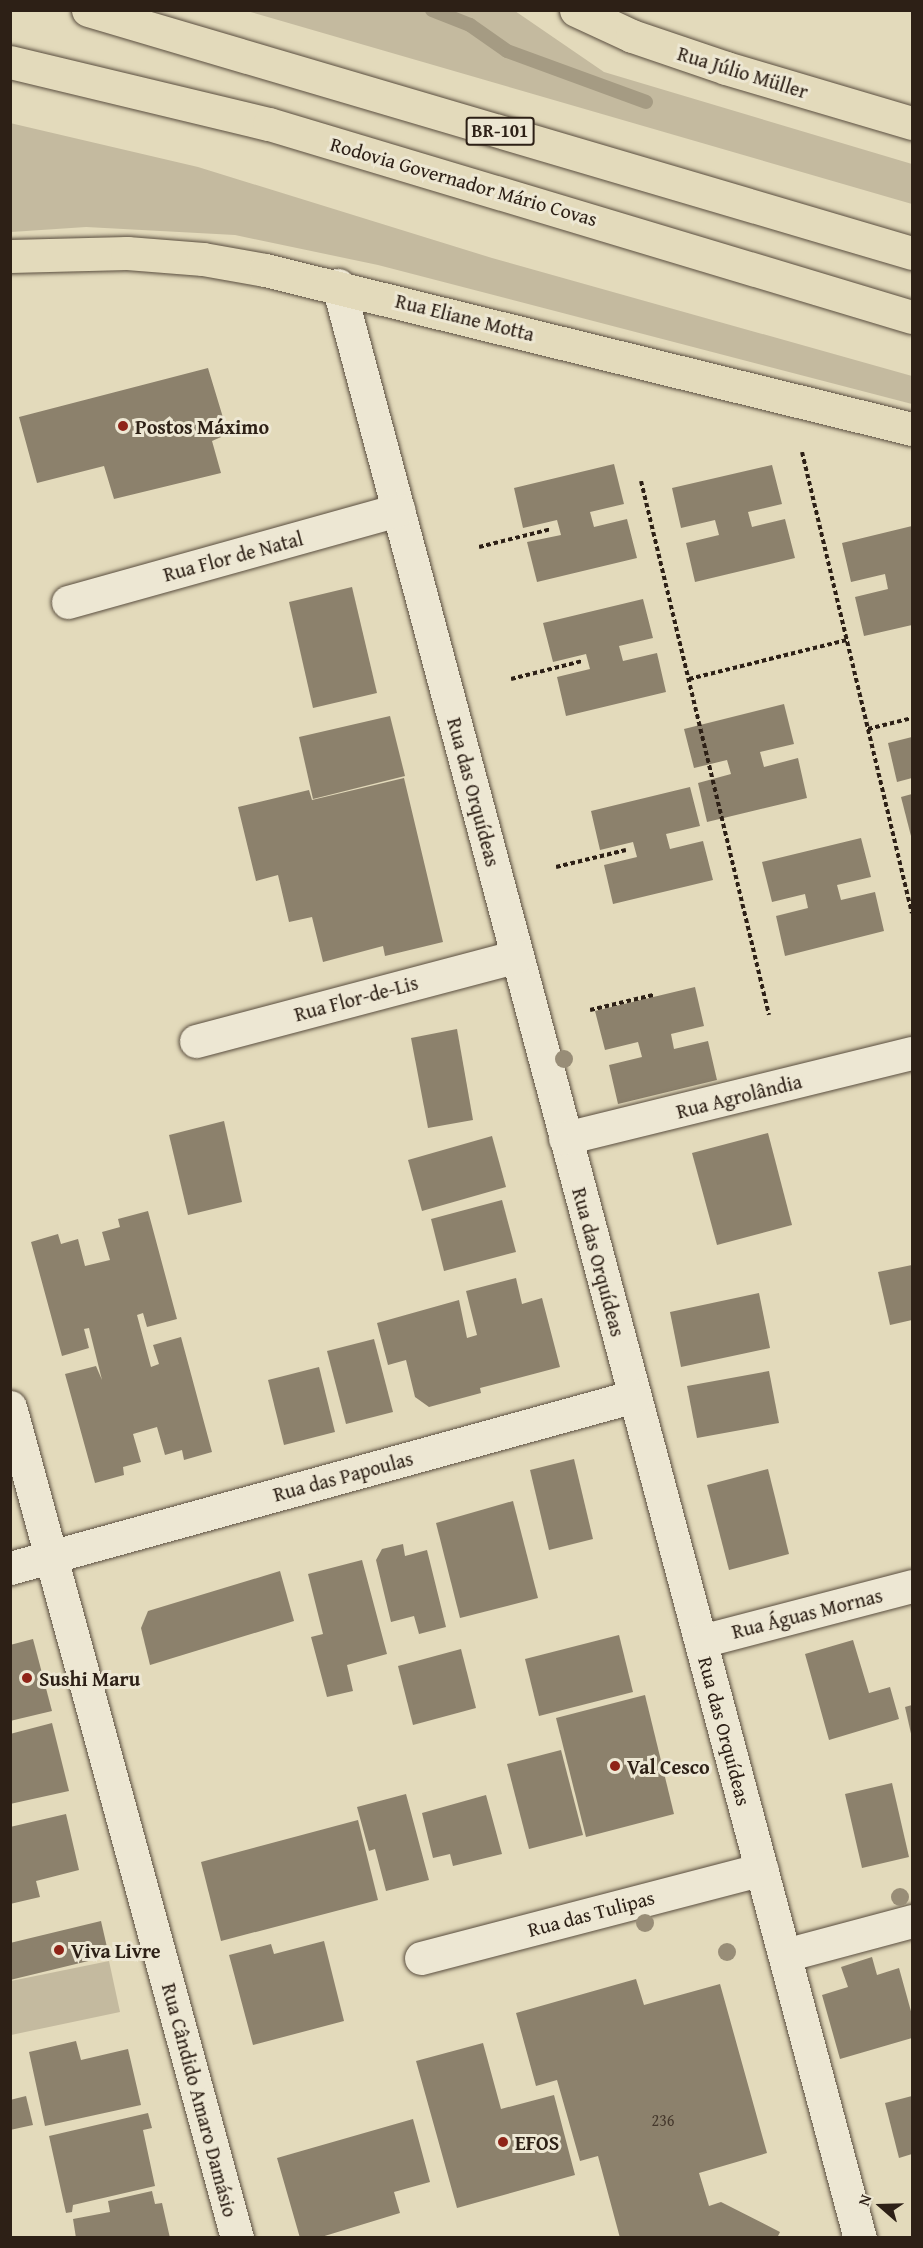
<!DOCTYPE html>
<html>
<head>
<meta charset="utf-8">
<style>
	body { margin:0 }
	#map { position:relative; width:923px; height:2248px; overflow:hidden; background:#e3dabb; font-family:"Gentium Book Plus",serif }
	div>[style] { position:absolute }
	.green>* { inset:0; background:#c4ba9f }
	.stream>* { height:14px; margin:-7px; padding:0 7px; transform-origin:7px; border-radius:7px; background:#a59b83 }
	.building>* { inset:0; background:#8c816c }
	.path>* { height:4px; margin-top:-2px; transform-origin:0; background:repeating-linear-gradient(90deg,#2d2016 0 4.5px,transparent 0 7.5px) }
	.roads { filter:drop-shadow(0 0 2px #5a4e3f) drop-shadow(0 0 2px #5a4e3f) }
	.minor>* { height:33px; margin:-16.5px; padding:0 16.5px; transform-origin:16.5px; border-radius:16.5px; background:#ede7d3 }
	.major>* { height:33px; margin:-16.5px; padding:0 16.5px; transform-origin:16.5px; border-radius:16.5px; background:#e3dabb }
	.highway>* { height:33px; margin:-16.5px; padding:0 16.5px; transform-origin:16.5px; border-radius:16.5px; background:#e3dabb }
	.trees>* { width:18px; height:18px; margin:-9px; border-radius:50%; background:#988d77 }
	.dots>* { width:16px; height:16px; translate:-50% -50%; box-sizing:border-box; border:3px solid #ede7d3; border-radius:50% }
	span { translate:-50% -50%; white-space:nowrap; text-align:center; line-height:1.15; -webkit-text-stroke:6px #ede7d3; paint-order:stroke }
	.number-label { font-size:16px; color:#45382c }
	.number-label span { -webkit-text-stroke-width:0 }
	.shield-label span { padding:2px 4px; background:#ede7d3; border:2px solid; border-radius:4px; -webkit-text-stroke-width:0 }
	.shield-label { font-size:18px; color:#2d2016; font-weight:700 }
	.street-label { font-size:20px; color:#2d2016 }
	.poi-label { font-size:20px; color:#2d2016; font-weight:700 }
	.left { translate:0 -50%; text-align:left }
	.frame { position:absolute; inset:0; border:12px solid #2d2016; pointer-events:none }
	.north { position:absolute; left:851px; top:2176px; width:60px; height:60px; -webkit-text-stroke:4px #ede7d3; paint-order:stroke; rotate:290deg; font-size:16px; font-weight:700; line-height:24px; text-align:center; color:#2d2016 }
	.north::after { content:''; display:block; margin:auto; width:21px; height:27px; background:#2d2016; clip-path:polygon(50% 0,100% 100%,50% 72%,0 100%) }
</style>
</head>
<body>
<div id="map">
	<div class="green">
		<i style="clip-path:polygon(247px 11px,515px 11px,604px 72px,912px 164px,912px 204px)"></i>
		<i style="clip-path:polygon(10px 123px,198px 167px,492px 258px,912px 376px,912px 404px,378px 265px,235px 235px,86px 227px,11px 232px)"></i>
		<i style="clip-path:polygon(109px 1961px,120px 2012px,11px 2035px,11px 1981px)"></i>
	</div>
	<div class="stream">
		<i style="left:432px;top:10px;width:41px;rotate:21.5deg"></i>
		<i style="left:470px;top:25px;width:45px;rotate:35.1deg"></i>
		<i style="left:507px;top:51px;width:148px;rotate:20.1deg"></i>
	</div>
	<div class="building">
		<i style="clip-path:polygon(208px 368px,228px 434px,212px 441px,221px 473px,114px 499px,104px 466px,37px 483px,19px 417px)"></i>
		<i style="clip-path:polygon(614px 464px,624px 504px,590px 512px,594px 527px,627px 519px,637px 558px,537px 582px,527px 542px,561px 535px,557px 520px,523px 528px,514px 488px)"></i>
		<i style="clip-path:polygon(772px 465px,782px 504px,748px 512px,752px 527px,785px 519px,795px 558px,695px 582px,686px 543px,719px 535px,715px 520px,681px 528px,672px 488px)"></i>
		<i style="clip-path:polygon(912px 526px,912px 625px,864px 636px,855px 597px,888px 589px,885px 574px,851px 582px,842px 543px)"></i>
		<i style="clip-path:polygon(352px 587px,377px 693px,313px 708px,289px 602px)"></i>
		<i style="clip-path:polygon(643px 599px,653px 638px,619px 646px,623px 661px,657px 653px,666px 692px,566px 716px,557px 677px,590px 669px,586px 654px,553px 662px,543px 623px)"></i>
		<i style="clip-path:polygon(784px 704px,794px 744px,760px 752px,764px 767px,798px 758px,807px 798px,707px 822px,698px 783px,731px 774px,727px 760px,694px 768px,684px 729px)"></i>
		<i style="clip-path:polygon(390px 716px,405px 776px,313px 799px,299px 737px)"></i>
		<i style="clip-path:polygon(912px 737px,912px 778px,897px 782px,888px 743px)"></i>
		<i style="clip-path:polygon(404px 778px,443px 942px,385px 956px,383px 946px,323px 962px,312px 917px,289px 922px,278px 875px,256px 881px,238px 807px,309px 790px,312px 800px)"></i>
		<i style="clip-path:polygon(690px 787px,700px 826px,666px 834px,670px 849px,703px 841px,713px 880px,613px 904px,604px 865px,637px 857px,633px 842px,600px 850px,591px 811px)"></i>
		<i style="clip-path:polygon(912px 794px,912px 840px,901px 797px)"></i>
		<i style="clip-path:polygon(861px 838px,871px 877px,837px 885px,841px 900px,875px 892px,884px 931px,785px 956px,776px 916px,808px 908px,805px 894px,772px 902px,762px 862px)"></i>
		<i style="clip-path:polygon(695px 987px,704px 1026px,671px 1034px,674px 1049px,708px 1041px,717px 1080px,618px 1104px,609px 1065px,642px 1057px,638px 1042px,605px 1050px,595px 1011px)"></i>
		<i style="clip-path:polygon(457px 1029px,473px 1120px,428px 1128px,411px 1038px)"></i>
		<i style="clip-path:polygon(224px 1121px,242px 1202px,188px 1215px,169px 1135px)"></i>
		<i style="clip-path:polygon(768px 1133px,792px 1225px,717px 1245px,692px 1153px)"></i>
		<i style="clip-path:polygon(492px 1136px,506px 1187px,422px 1211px,408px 1160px)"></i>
		<i style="clip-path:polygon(502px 1200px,516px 1252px,444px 1271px,431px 1219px)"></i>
		<i style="clip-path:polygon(148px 1211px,177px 1319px,147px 1327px,143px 1313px,137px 1315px,151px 1367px,159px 1364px,153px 1345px,181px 1337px,212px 1452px,184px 1460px,182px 1450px,165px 1455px,157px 1427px,133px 1434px,141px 1462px,123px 1467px,124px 1475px,95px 1483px,65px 1374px,96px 1366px,102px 1380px,89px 1328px,84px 1329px,89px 1348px,62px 1356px,31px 1242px,58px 1234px,61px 1244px,78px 1239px,85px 1266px,110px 1260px,102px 1232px,120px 1227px,118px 1219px)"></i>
		<i style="clip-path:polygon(912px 1265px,912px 1320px,890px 1325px,878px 1272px)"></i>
		<i style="clip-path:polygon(516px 1278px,522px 1304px,542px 1298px,560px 1367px,480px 1388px,481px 1393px,429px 1407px,415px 1397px,406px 1360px,388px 1365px,377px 1323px,459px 1300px,467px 1338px,477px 1335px,466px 1291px)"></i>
		<i style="clip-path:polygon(759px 1293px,770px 1348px,681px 1367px,670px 1312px)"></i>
		<i style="clip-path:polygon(374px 1339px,393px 1412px,346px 1424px,327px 1351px)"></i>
		<i style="clip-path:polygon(319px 1367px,335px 1432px,284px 1445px,268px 1380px)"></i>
		<i style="clip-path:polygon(769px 1371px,779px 1423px,697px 1438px,687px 1386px)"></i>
		<i style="clip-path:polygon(574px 1459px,593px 1539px,549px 1550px,530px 1470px)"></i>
		<i style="clip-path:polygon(768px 1469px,789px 1554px,729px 1570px,707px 1485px)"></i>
		<i style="clip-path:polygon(513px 1501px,538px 1598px,460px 1618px,436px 1523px)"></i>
		<i style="clip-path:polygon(403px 1544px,405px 1556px,427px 1550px,446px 1627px,419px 1634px,414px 1616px,391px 1622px,376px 1560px,382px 1549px)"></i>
		<i style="clip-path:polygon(362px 1560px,387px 1654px,347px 1665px,353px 1691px,327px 1697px,311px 1637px,323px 1634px,308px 1574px)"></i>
		<i style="clip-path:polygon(280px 1571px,294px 1621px,150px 1665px,141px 1628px,148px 1611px)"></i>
		<i style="clip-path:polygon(619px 1635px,633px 1692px,539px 1716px,525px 1659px)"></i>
		<i style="clip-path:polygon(33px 1639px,52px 1711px,10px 1721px,10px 1645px)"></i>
		<i style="clip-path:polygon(853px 1640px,869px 1693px,890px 1687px,899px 1719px,829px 1740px,805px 1654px)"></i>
		<i style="clip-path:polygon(461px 1649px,476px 1708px,413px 1725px,398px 1666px)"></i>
		<i style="clip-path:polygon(645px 1695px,674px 1814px,586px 1837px,556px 1718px)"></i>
		<i style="clip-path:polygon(912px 1705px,912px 1738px,905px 1707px)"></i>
		<i style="clip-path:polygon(52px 1723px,69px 1791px,10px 1804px,10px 1734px)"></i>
		<i style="clip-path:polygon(561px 1750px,583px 1835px,529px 1849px,507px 1764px)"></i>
		<i style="clip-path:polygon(892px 1783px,909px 1857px,862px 1868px,845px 1794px)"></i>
		<i style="clip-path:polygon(406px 1794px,429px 1880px,386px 1891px,375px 1849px,369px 1851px,357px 1807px)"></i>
		<i style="clip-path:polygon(486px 1795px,502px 1854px,453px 1866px,450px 1854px,433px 1858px,422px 1813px)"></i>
		<i style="clip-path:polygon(66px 1814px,79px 1870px,36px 1881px,40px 1897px,10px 1904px,10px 1827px)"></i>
		<i style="clip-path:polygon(358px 1820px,378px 1900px,221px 1941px,201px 1862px)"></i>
		<i style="clip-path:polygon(101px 1921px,109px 1956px,10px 1980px,10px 1943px)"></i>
		<i style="clip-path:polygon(324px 1941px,344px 2021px,253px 2045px,229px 1955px,271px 1944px,274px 1954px)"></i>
		<i style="clip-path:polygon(872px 1957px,877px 1975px,899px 1968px,912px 2015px,912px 2038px,840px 2059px,822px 1995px,848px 1987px,841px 1967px)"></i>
		<i style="clip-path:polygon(636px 1979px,644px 2005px,720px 1984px,767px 2153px,699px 2173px,709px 2206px,721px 2202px,780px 2232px,777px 2238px,620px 2238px,598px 2156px,580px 2161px,557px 2080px,536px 2086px,516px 2013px)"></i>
		<i style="clip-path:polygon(76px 2041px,81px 2060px,128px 2049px,141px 2105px,45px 2126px,29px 2052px)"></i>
		<i style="clip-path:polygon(483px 2043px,501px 2109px,554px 2095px,575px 2175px,457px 2208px,416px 2061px)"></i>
		<i style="clip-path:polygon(26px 2096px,33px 2125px,10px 2130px,10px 2100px)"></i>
		<i style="clip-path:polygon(912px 2096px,912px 2154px,899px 2158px,885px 2103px)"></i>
		<i style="clip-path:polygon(148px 2113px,152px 2128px,143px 2130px,155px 2186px,73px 2205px,72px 2212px,66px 2213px,49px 2136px)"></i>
		<i style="clip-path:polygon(413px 2119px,430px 2182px,394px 2192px,400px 2213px,318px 2238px,300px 2238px,277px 2158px)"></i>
		<i style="clip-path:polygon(152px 2191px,155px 2204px,162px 2203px,170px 2238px,76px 2238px,73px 2219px,110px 2212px,108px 2201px)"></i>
	</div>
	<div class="path">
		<i style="left:802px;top:452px;width:474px;rotate:76.6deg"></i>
		<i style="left:641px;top:481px;width:549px;rotate:76.52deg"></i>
		<i style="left:479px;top:547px;width:74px;rotate:-14deg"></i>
		<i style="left:511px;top:679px;width:73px;rotate:-14.2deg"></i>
		<i style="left:689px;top:679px;width:163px;rotate:-13.9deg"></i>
		<i style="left:868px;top:729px;width:45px;rotate:-14deg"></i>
		<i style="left:556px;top:867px;width:72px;rotate:-13.7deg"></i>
		<i style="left:590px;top:1010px;width:65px;rotate:-13.4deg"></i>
	</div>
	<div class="roads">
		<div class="minor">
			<i style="left:338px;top:285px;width:2022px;rotate:75.04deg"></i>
			<i style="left:68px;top:602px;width:343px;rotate:-15.6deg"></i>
			<i style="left:196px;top:1041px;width:332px;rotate:-14.8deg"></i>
			<i style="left:565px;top:1138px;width:357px;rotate:-13.8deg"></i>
			<i style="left:10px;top:1407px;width:861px;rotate:74.72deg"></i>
			<i style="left:10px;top:1568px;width:648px;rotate:-15.39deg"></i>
			<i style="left:701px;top:1641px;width:218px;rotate:-14.6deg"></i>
			<i style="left:785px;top:1955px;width:131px;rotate:-15deg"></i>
			<i style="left:421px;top:1958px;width:352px;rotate:-14.6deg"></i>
		</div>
		<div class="major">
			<i style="left:576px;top:10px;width:62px;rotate:24.9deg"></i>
			<i style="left:632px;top:36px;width:99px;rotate:18.8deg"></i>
			<i style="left:726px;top:68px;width:194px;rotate:16.5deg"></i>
			<i style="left:10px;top:256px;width:117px;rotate:-1.5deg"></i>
			<i style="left:127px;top:253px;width:76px;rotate:4.5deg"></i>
			<i style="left:203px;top:259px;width:63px;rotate:10.1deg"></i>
			<i style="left:265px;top:270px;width:666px;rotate:13.81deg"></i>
		</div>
		<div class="highway">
			<i style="left:88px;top:10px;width:859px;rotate:16.43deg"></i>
			<i style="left:10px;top:62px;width:266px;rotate:13.5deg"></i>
			<i style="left:269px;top:124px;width:671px;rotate:16.71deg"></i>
		</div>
	</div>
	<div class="trees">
		<i style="left:564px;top:1059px"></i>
		<i style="left:900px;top:1897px"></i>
		<i style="left:645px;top:1923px"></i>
		<i style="left:727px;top:1952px"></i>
	</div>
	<div class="dots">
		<i style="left:123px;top:426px;background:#8f2418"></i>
		<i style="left:27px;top:1678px;background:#8f2418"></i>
		<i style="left:615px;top:1766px;background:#8f2418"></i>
		<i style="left:59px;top:1950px;background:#8f2418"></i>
		<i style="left:503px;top:2142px;background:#8f2418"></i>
	</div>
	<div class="number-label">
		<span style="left:663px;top:2120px">236</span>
	</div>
	<div class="shield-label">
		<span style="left:500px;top:131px">BR-101</span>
	</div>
	<div class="street-label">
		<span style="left:743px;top:72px;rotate:17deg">Rua Júlio Müller</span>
		<span style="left:464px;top:181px;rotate:16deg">Rodovia Governador Mário Covas</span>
		<span style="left:465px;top:317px;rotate:14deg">Rua Eliane Motta</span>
		<span style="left:233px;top:556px;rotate:-15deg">Rua Flor de Natal</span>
		<span style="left:474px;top:792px;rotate:75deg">Rua das Orquídeas</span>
		<span style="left:356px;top:998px;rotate:-15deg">Rua Flor-de-Lis</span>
		<span style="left:739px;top:1096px;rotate:-14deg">Rua Agrolândia</span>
		<span style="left:599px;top:1262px;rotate:75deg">Rua das Orquídeas</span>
		<span style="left:343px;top:1476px;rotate:-15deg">Rua das Papoulas</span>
		<span style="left:807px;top:1613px;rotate:-14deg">Rua Águas Mornas</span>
		<span style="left:725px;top:1731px;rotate:75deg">Rua das Orquídeas</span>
		<span style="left:591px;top:1913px;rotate:-15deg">Rua das Tulipas</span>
		<span style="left:200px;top:2100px;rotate:75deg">Rua Cândido Amaro Damásio</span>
	</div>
	<div class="poi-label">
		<span class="left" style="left:135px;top:426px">Postos Máximo</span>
		<span class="left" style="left:39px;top:1678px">Sushi Maru</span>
		<span class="left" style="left:627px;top:1766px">Val Cesco</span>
		<span class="left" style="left:71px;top:1950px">Viva Livre</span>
		<span class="left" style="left:515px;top:2142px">EFOS</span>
	</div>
	<div class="frame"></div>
	<div class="north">N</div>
</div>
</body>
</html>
